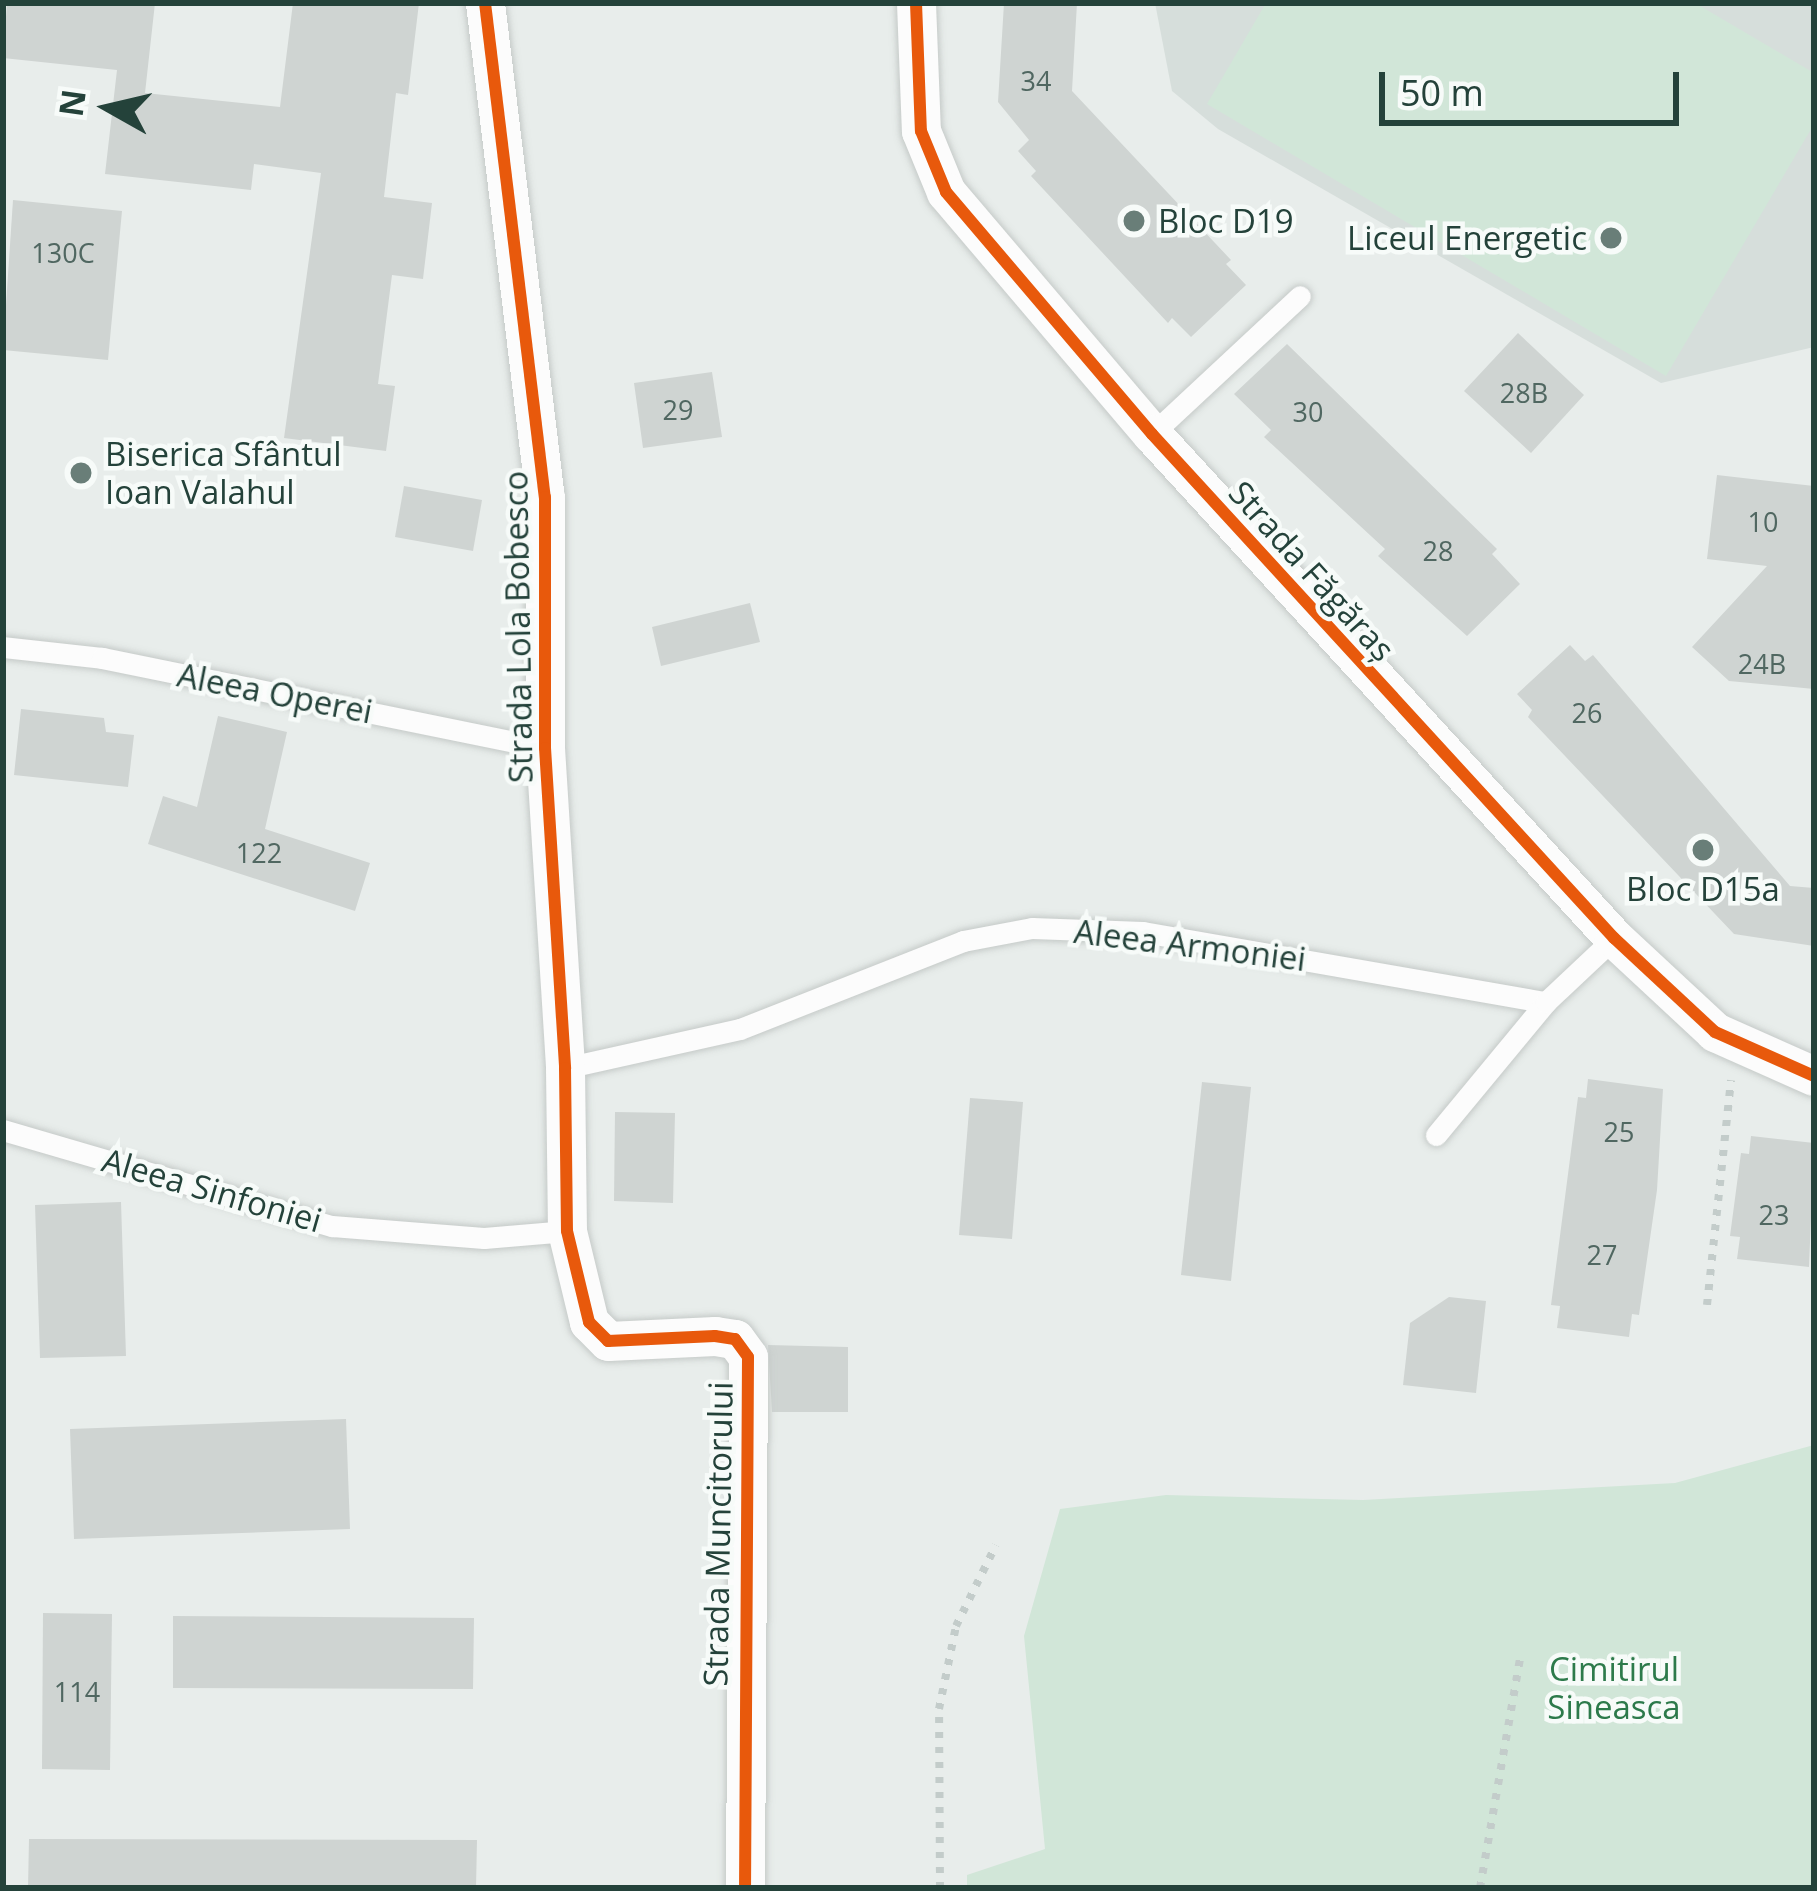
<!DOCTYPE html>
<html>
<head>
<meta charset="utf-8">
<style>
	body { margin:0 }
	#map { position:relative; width:1817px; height:1891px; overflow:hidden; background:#e8edeb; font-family:"Open Sans",sans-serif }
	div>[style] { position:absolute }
	.built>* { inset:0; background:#d6dedb }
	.green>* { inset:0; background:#d1e6d8 }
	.building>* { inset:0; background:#cfd4d2 }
	.path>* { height:8px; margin-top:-4px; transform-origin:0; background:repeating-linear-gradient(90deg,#c3ccca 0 6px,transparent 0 15px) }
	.roads { filter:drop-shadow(0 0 3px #c5cac8) drop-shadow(0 0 3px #c5cac8) }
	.lane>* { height:21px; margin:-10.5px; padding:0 10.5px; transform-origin:10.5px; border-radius:10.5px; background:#fcfcfc }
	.street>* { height:39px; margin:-19.5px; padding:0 19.5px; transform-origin:19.5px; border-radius:19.5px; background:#fcfcfc }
	.cycleway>* { height:12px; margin:-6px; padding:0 6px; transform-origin:6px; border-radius:6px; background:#e8590c }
	.dots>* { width:33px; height:33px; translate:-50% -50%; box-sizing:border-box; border:6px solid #f7fbf9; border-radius:50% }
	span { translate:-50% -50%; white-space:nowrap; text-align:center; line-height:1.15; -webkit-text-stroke:9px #f7fbf9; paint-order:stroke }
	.number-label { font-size:27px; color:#506761 }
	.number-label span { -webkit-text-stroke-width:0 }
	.poi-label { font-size:33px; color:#24423a }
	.left { translate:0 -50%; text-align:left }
	.right { translate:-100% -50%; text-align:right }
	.street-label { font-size:33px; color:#24423a }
	.park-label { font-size:33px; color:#2d7a4b }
	.frame { position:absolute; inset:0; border:6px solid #24423a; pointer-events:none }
	.north { position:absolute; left:48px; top:48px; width:120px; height:120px; -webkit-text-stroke:9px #f7fbf9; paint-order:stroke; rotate:278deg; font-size:33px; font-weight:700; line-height:48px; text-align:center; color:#24423a }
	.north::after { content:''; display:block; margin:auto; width:42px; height:54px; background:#24423a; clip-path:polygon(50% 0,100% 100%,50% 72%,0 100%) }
	.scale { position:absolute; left:1379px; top:72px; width:300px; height:54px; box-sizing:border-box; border:6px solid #24423a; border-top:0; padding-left:15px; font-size:36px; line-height:42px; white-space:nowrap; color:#24423a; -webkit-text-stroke:9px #f7fbf9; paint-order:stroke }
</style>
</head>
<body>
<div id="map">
	<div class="built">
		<i style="clip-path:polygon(1155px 3px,1814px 3px,1814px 347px,1661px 383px,1218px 129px,1172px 91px)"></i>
	</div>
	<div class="green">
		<i style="clip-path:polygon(1266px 3px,1695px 3px,1814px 73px,1814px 124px,1666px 376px,1207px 104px)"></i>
		<i style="clip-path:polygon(1814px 1445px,1814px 1888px,967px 1888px,967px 1875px,1045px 1849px,1024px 1636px,1060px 1509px,1166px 1495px,1363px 1500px,1675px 1483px)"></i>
	</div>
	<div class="building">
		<i style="clip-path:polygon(7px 3px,155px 3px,145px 93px,280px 107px,293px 3px,419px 3px,408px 95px,396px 93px,384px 197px,432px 203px,423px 279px,392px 275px,378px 384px,395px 386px,386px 451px,284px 438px,321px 173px,254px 164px,251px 190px,105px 174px,117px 70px,3px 58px)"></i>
		<i style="clip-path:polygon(1004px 3px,1077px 3px,1072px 91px,1231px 260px,1226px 264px,1246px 285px,1191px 337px,1172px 318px,1168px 323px,1031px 176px,1036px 171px,1018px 151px,1029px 140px,998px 102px)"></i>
		<i style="clip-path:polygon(13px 200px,122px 211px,108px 360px,3px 350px)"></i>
		<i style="clip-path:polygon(1518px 333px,1584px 395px,1531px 453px,1464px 391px)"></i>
		<i style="clip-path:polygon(1287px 344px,1497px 549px,1492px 554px,1520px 584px,1467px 636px,1378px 556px,1385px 549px,1264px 437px,1271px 430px,1234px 394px)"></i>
		<i style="clip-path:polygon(712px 372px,722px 437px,643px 448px,634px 383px)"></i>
		<i style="clip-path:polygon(1717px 475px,1814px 486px,1814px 689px,1729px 681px,1692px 647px,1767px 566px,1707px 559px)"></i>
		<i style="clip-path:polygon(404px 486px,482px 500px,473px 551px,395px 537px)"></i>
		<i style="clip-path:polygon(750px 603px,760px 642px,661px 666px,652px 627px)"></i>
		<i style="clip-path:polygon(1570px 645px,1585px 661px,1593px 655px,1790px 886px,1814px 888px,1814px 946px,1734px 934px,1528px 717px,1532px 710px,1517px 694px)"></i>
		<i style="clip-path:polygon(21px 709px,104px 718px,106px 732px,134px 735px,128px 787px,14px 775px)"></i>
		<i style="clip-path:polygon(218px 716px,287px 732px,265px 829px,370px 863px,355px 911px,148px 844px,163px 796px,197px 807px)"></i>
		<i style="clip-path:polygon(1588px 1079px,1663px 1089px,1657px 1190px,1639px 1315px,1632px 1314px,1629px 1337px,1557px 1328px,1560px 1306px,1551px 1305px,1578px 1097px,1586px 1098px)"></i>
		<i style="clip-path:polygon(1202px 1082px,1251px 1087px,1231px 1281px,1181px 1275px)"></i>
		<i style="clip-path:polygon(970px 1098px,1023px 1102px,1012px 1239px,959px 1235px)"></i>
		<i style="clip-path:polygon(615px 1112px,675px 1113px,673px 1203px,614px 1201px)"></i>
		<i style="clip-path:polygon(1751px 1136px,1814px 1143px,1809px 1267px,1737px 1259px,1740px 1237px,1730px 1236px,1741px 1153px,1749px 1154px)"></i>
		<i style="clip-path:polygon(121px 1202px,126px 1356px,40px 1358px,35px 1205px)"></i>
		<i style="clip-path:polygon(1449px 1297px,1486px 1301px,1476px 1393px,1403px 1385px,1410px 1323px)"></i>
		<i style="clip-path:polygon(768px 1345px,848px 1347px,848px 1412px,772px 1412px)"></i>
		<i style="clip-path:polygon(346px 1419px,350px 1529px,74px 1539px,70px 1429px)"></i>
		<i style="clip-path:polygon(43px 1613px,112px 1614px,110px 1770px,42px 1769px)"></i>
		<i style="clip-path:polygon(173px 1616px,474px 1618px,473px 1689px,173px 1688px)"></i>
		<i style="clip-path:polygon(29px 1839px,477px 1840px,476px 1888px,28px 1888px)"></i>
	</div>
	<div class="path">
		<i style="left:1707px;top:1305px;width:226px;rotate:-83.9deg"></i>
		<i style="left:940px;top:1888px;width:179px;rotate:-90.3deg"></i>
		<i style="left:939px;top:1709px;width:85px;rotate:-78.4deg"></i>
		<i style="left:956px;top:1626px;width:90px;rotate:-63.7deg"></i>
		<i style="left:1480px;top:1888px;width:233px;rotate:-80.1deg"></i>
	</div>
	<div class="roads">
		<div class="lane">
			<i style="left:1152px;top:434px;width:202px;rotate:-43deg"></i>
			<i style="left:3px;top:647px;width:100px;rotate:6.3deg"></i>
			<i style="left:102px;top:658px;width:452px;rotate:11.5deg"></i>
			<i style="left:565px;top:1068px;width:179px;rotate:-12.6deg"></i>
			<i style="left:740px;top:1029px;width:240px;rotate:-21.5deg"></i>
			<i style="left:963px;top:941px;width:70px;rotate:-10.7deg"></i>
			<i style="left:1032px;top:928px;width:111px;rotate:2.1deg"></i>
			<i style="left:1143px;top:932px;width:409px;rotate:9.9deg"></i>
			<i style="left:3px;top:1130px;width:343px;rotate:16.3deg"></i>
			<i style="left:332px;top:1226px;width:152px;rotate:4.5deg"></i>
			<i style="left:484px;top:1238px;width:83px;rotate:-4.8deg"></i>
			<i style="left:1436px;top:1135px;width:173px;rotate:-50.4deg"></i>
			<i style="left:1546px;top:1002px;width:93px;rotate:-43.3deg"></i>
		</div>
		<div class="street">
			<i style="left:485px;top:3px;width:498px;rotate:83.1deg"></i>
			<i style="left:545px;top:497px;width:251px;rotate:90deg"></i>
			<i style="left:545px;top:748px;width:321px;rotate:86.4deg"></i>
			<i style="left:565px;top:1068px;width:163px;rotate:89.3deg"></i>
			<i style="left:567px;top:1231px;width:94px;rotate:76.4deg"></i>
			<i style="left:589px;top:1322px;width:27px;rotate:45deg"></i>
			<i style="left:608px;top:1341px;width:107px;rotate:-2.7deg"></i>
			<i style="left:715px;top:1336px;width:20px;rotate:9deg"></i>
			<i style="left:735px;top:1339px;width:22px;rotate:54deg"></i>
			<i style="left:748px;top:1357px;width:531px;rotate:90.32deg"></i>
			<i style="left:916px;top:3px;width:128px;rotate:87.8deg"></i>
			<i style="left:921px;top:131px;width:66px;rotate:67.7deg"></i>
			<i style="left:946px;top:192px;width:318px;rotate:49.6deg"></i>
			<i style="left:1152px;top:434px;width:684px;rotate:47.49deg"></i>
			<i style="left:1614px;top:938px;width:138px;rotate:42.9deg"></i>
			<i style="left:1715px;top:1032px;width:108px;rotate:24deg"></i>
		</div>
	</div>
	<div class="cycleway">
		<i style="left:485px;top:3px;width:498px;rotate:83.1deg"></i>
		<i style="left:545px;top:497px;width:251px;rotate:90deg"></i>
		<i style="left:545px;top:748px;width:321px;rotate:86.4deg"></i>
		<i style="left:565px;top:1068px;width:163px;rotate:89.3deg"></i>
		<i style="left:567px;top:1231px;width:94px;rotate:76.4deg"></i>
		<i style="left:589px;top:1322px;width:27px;rotate:45deg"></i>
		<i style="left:608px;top:1341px;width:107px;rotate:-2.7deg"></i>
		<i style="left:715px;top:1336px;width:20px;rotate:9deg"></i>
		<i style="left:735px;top:1339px;width:22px;rotate:54deg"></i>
		<i style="left:748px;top:1357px;width:531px;rotate:90.32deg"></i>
		<i style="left:916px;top:3px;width:128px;rotate:87.8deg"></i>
		<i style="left:921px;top:131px;width:66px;rotate:67.7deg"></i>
		<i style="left:946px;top:192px;width:318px;rotate:49.6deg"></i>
		<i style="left:1152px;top:434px;width:684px;rotate:47.49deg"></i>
		<i style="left:1614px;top:938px;width:138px;rotate:42.9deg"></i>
		<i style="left:1715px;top:1032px;width:108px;rotate:24deg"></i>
	</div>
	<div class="dots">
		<i style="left:1134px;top:221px;background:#697e78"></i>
		<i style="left:1611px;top:238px;background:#697e78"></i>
		<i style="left:81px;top:473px;background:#697e78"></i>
		<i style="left:1703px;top:850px;background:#697e78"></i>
	</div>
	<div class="number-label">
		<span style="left:1036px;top:81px">34</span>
		<span style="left:63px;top:253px">130C</span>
		<span style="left:1524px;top:393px">28B</span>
		<span style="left:678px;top:410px">29</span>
		<span style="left:1308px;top:412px">30</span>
		<span style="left:1763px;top:522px">10</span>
		<span style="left:1438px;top:551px">28</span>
		<span style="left:1762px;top:664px">24B</span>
		<span style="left:1587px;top:713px">26</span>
		<span style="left:259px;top:853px">122</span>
		<span style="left:1619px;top:1132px">25</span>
		<span style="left:1774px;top:1215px">23</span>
		<span style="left:1602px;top:1255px">27</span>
		<span style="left:77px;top:1692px">114</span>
	</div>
	<div class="poi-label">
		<span class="left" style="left:1158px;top:221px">Bloc D19</span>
		<span class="right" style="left:1587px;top:238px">Liceul Energetic</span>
		<span class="left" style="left:105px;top:473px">Biserica Sfântul<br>Ioan Valahul</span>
		<span style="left:1703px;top:889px">Bloc D15a</span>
	</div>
	<div class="street-label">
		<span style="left:1312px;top:571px;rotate:48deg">Strada Făgăraș</span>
		<span style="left:518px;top:627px;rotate:-91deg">Strada Lola Bobesco</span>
		<span style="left:275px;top:693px;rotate:11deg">Aleea Operei</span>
		<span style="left:1190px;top:945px;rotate:7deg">Aleea Armoniei</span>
		<span style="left:212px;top:1190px;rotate:16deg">Aleea Sinfoniei</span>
		<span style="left:718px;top:1534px;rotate:-89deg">Strada Muncitorului</span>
	</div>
	<div class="park-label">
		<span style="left:1614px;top:1688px">Cimitirul<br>Sineasca</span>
	</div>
	<div class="frame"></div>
	<div class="north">N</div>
	<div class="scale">50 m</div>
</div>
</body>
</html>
